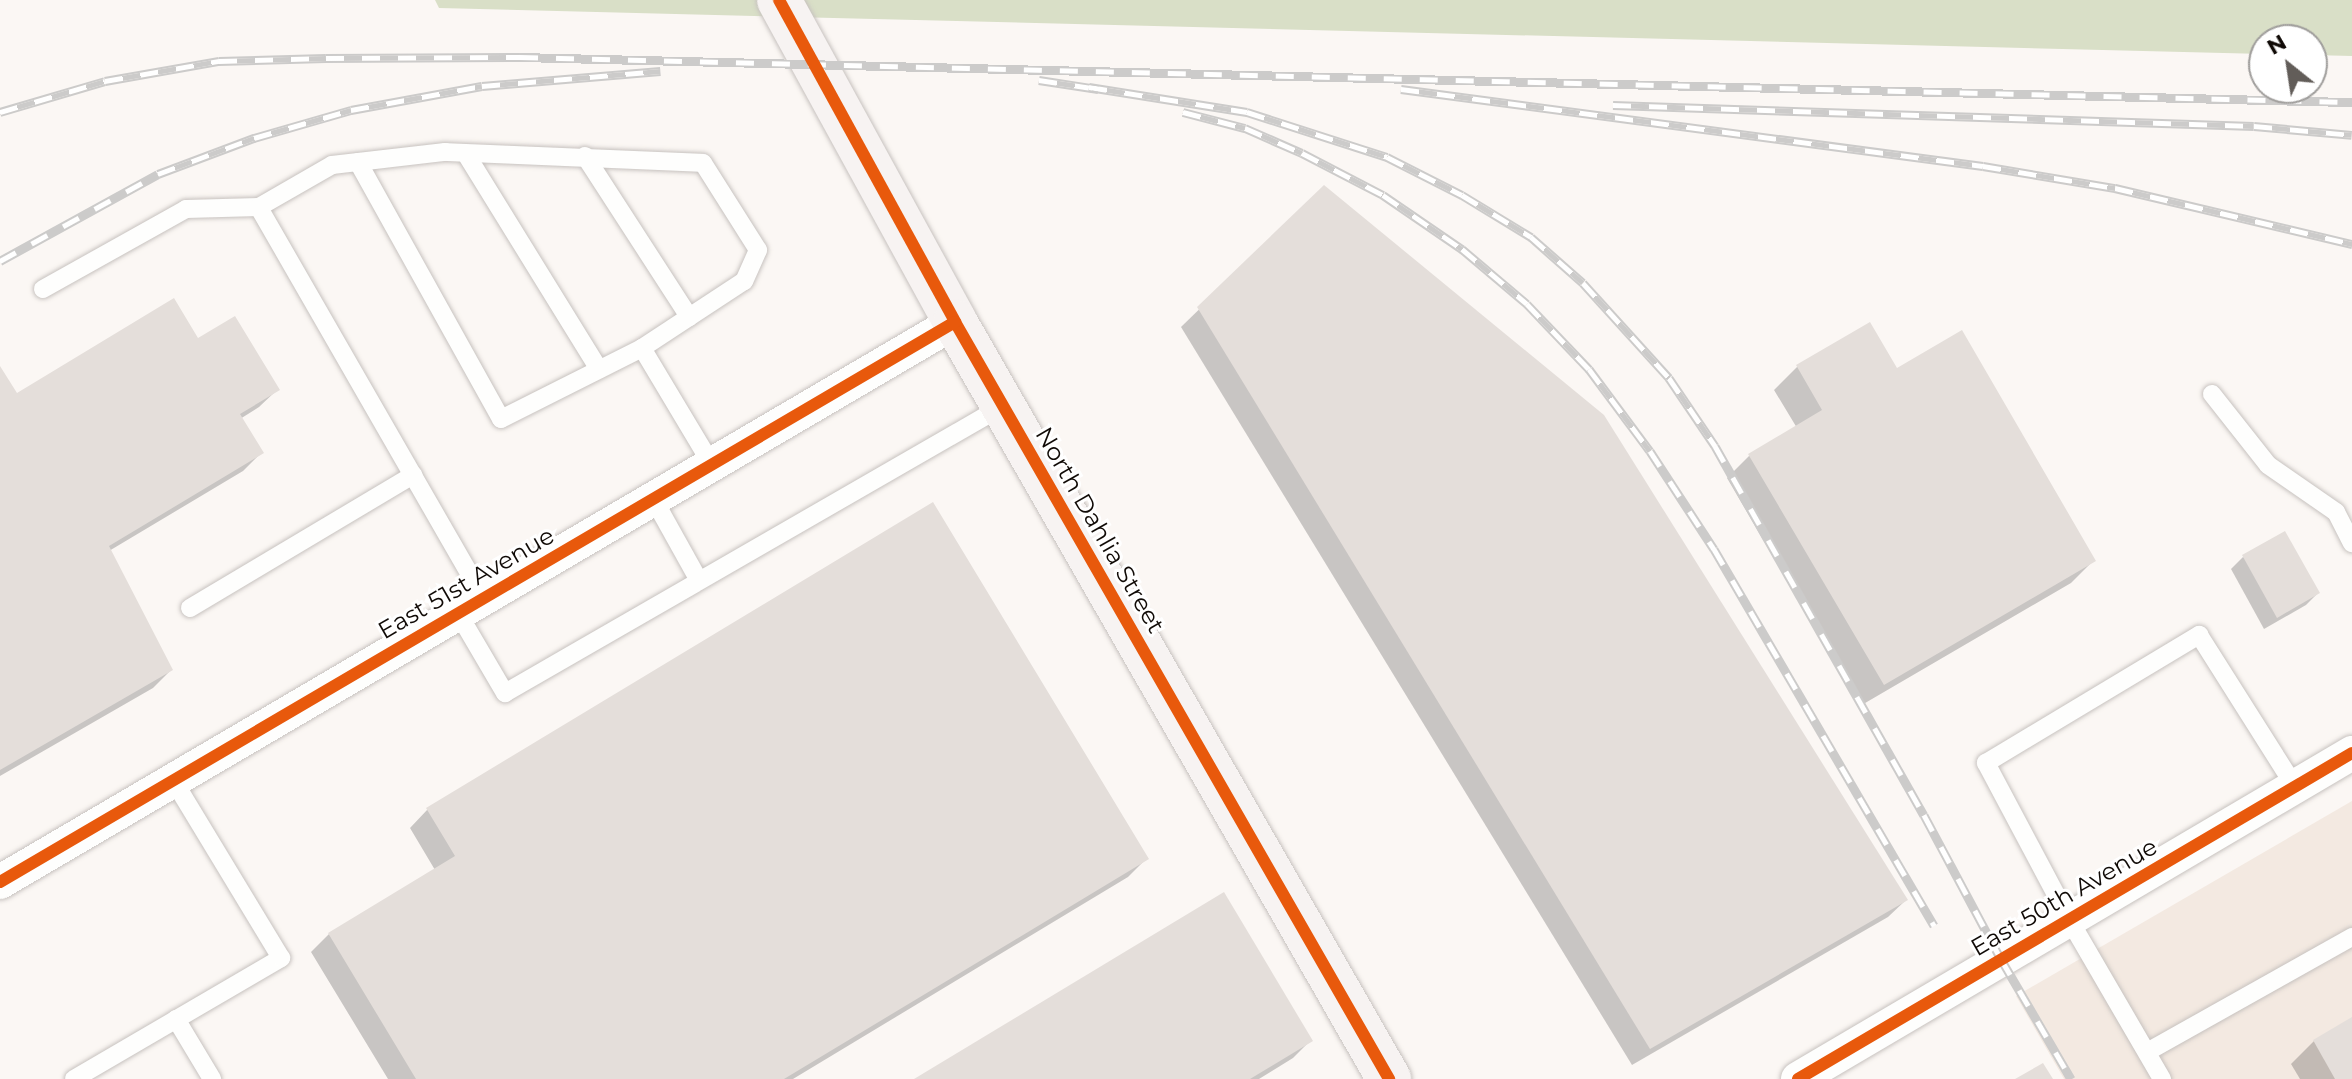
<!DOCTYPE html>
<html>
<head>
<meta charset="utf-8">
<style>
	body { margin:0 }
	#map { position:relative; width:2352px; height:1079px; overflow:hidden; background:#fbf7f4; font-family:Montserrat,sans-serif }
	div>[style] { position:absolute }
	.built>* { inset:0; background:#f3e9e1 }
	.green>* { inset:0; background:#d9dfc7 }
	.shadow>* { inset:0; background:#0003 }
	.building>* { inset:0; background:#e4deda }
	.roads { filter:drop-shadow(0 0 2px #c7c2bf) drop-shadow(0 0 2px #c7c2bf) }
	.lane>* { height:18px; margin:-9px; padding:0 9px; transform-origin:9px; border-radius:9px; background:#fefefd }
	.street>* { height:34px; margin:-17px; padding:0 17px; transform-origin:17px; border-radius:17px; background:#fefefd }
	.secondary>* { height:44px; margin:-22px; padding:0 22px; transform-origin:22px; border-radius:22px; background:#f7f3f2 }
	.rail>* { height:9px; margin-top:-4.5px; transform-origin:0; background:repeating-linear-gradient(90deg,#fff 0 18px,#cccbca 0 36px); box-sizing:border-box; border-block:2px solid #cccbca }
	.cycleway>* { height:12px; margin:-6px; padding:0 6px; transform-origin:6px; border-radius:6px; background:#e8590c }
	span { translate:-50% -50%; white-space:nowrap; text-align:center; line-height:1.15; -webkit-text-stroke:6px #fff; paint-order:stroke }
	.street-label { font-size:24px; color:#100a06 }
	.north { position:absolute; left:2248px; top:24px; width:80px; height:80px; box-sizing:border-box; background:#fff; border:2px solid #9f9d9b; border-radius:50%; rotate:330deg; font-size:22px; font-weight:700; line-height:32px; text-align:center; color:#100a06 }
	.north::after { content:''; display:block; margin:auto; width:28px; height:36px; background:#625d59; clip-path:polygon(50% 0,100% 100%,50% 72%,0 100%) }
</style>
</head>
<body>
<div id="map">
	<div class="built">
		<i style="clip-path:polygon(2352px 801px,2352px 1079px,2064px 1079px,2016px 996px)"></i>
	</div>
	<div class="green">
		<i style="clip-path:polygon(435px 0,2352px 0,2352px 56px,2312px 55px,2312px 40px,2264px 40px,2264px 54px,439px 8px)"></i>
	</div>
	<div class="shadow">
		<i style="clip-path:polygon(1324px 188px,1906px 900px,1888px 917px,1632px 1065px,1181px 327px)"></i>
		<i style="clip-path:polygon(1869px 324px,1896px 371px,2094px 560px,2071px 583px,1860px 706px,1727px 478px,1750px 455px,1797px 428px,1774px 390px,1797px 367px)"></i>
		<i style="clip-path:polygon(198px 341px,277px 390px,259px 407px,240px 419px,261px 453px,243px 471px,109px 551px,171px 670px,153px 688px,0 776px,0 369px,16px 395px)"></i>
		<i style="clip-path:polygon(2243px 557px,2318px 593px,2306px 605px,2264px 629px,2231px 569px)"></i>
		<i style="clip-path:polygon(427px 810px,1146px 859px,1128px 877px,793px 1079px,388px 1079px,311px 952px,329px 934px,435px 870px,410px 828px)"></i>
		<i style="clip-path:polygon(2352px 1019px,2352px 1079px,2300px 1079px,2291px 1064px,2314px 1041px)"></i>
		<i style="clip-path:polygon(1311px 1040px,1293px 1058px,1259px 1079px,918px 1079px)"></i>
	</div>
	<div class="building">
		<i style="clip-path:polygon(1324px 185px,1604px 415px,1908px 900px,1650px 1049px,1197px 307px)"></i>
		<i style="clip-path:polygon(174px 298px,198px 338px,235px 316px,280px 390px,240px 414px,264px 453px,109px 546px,173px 670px,0 770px,0 366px,17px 393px)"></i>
		<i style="clip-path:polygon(1870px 322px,1897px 368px,1962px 330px,2096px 561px,1884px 685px,1748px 454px,1822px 410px,1796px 365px)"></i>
		<i style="clip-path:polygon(933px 502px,1149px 859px,784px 1079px,416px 1079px,328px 933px,455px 856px,426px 808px)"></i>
		<i style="clip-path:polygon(2285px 531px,2320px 593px,2277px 618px,2242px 555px)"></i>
		<i style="clip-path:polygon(1224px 892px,1313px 1041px,1250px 1079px,914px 1079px)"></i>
		<i style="clip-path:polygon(2352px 1017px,2352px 1079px,2335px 1079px,2313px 1040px)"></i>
		<i style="clip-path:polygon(2043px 1063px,2053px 1079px,2015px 1079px)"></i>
	</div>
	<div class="roads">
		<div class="lane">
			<i style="left:466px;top:154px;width:253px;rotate:58.3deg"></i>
			<i style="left:585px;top:156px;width:192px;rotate:57.1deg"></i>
			<i style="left:358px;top:162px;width:294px;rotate:60.9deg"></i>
			<i style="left:501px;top:419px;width:158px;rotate:-26.7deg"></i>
			<i style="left:43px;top:289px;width:164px;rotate:-29.2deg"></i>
			<i style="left:186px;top:209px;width:73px;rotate:-1.6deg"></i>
			<i style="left:2212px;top:394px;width:90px;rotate:51.7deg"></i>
			<i style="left:2268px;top:465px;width:83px;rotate:34.7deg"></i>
			<i style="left:2336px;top:512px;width:35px;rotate:63deg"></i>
			<i style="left:653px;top:498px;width:93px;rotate:60.9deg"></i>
			<i style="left:484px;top:599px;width:452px;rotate:-119.9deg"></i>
			<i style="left:259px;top:207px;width:84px;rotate:-29.9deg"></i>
			<i style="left:332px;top:165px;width:114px;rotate:-6.6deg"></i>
			<i style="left:445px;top:152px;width:258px;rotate:2.4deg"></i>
			<i style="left:703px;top:163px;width:103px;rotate:57.7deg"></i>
			<i style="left:758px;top:250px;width:34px;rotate:114deg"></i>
			<i style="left:744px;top:281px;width:122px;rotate:146.7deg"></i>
			<i style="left:642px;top:348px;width:136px;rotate:59.1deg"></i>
			<i style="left:190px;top:608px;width:260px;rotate:-30.8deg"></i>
			<i style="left:458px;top:613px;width:93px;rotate:59.6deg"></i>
			<i style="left:505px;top:693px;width:575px;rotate:-29.96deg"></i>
			<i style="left:176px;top:1019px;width:70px;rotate:59deg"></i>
			<i style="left:2147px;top:1052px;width:235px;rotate:-29.3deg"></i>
			<i style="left:74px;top:1079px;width:240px;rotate:-30.3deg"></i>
			<i style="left:281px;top:958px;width:208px;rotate:-121.2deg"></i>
			<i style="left:2162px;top:1079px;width:185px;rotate:-120.2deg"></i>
			<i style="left:2069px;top:919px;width:177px;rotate:-118deg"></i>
			<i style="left:1986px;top:763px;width:249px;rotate:-31deg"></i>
			<i style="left:2199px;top:635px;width:180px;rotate:57.7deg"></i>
		</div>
		<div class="street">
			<i style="left:0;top:882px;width:1107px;rotate:-30.39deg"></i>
			<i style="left:1798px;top:1079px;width:643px;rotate:-30.47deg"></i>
		</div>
		<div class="secondary">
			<i style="left:779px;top:0;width:367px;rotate:61.3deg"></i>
			<i style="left:955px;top:322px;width:873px;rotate:60.17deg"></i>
		</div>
	</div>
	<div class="rail">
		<i style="left:1039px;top:80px;width:60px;rotate:8.7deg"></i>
		<i style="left:1089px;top:87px;width:160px;rotate:9deg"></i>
		<i style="left:1247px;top:112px;width:147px;rotate:17.8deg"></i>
		<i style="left:1387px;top:157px;width:84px;rotate:26.9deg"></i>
		<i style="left:1462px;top:195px;width:81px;rotate:31.3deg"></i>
		<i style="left:1531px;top:237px;width:69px;rotate:41.5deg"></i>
		<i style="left:1583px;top:283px;width:128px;rotate:47.8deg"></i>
		<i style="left:1669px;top:378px;width:82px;rotate:55.9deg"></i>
		<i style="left:1715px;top:446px;width:424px;rotate:60.5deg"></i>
		<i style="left:1924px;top:815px;width:163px;rotate:61.9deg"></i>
		<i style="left:2001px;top:959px;width:139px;rotate:59.7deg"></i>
		<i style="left:1401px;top:89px;width:587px;rotate:7.54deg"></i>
		<i style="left:1983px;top:166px;width:134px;rotate:9.5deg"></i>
		<i style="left:2115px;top:188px;width:244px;rotate:13.3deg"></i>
		<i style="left:1613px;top:105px;width:641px;rotate:1.88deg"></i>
		<i style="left:2254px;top:126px;width:98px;rotate:5.2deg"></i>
		<i style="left:0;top:112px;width:109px;rotate:-16.4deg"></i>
		<i style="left:105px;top:81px;width:116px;rotate:-10deg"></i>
		<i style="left:219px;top:61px;width:107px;rotate:-1.6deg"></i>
		<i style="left:326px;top:58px;width:194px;rotate:-0.3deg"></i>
		<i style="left:520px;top:57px;width:1833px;rotate:1.41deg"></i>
		<i style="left:1183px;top:112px;width:64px;rotate:14.5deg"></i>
		<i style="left:1245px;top:128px;width:62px;rotate:23.7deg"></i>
		<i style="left:1302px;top:153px;width:91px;rotate:27.4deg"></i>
		<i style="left:1383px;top:195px;width:96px;rotate:34.4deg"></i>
		<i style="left:1462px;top:249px;width:85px;rotate:40.2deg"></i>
		<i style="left:1527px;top:304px;width:90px;rotate:46.4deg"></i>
		<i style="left:1589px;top:369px;width:102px;rotate:53.4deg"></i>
		<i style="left:1650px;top:451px;width:117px;rotate:56.9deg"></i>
		<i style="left:1714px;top:549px;width:436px;rotate:59.7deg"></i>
		<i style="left:0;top:261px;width:180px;rotate:-28.8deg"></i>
		<i style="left:158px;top:174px;width:103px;rotate:-20.6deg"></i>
		<i style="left:254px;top:138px;width:101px;rotate:-16.1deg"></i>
		<i style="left:351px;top:110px;width:133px;rotate:-10.4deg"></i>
		<i style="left:482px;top:86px;width:179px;rotate:-4.8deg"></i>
	</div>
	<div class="cycleway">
		<i style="left:779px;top:0;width:367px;rotate:61.3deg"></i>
		<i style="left:955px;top:322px;width:873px;rotate:60.17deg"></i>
		<i style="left:0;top:882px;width:1107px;rotate:-30.39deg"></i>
		<i style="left:1798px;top:1079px;width:643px;rotate:-30.47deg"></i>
	</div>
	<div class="street-label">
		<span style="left:1100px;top:530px;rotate:60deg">North Dahlia Street</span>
		<span style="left:466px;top:583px;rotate:-30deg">East 51st Avenue</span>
		<span style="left:2064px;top:897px;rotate:-30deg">East 50th Avenue</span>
	</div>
	<div class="north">N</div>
</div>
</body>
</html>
